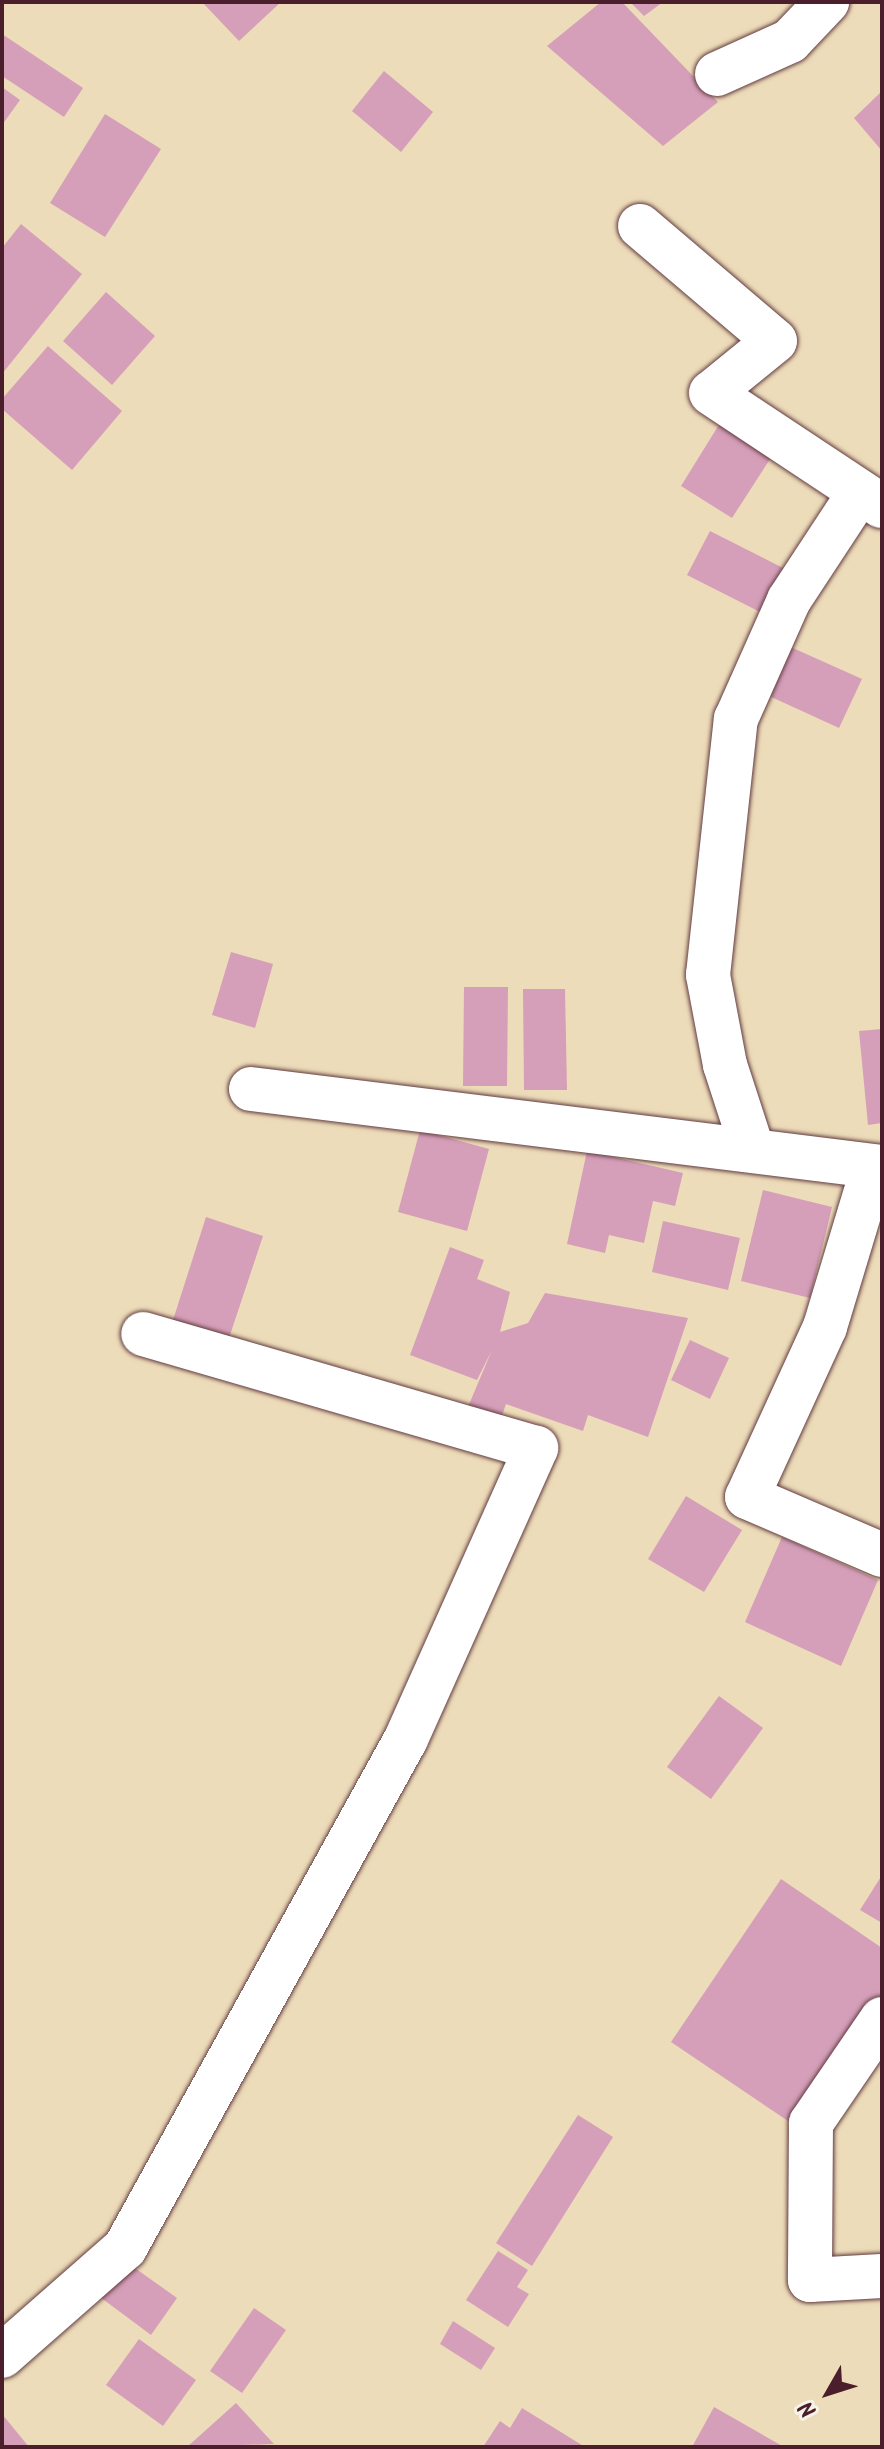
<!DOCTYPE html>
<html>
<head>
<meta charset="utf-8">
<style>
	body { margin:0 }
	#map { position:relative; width:884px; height:2449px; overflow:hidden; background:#eddcb9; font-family:Kalam,sans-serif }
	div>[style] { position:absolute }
	.building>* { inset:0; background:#d59fb9 }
	.roads { filter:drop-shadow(0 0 2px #623b40) drop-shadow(0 0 2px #623b40) }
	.minor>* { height:44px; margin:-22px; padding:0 22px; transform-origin:22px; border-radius:22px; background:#fff }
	span { translate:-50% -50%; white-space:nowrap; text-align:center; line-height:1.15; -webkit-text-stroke:8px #f7f3e8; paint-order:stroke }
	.frame { position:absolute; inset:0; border:4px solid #4a1f2b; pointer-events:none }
	.north { position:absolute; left:788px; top:2353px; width:80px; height:80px; -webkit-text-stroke:6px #f7f3e8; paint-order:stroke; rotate:231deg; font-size:22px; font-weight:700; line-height:32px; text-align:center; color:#4a1f2b }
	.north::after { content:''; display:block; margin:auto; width:28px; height:36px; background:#4a1f2b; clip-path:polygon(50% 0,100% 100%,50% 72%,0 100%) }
</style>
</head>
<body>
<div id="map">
	<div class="building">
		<i style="clip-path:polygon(202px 2px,281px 2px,239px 41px)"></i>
		<i style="clip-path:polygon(601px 2px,622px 2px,718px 102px,663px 146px,547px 46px)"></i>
		<i style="clip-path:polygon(630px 2px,663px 2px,644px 16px)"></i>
		<i style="clip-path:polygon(2px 34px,83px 88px,64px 117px,2px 76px)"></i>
		<i style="clip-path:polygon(384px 71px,433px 112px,401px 152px,352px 111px)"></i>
		<i style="clip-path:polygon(2px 87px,20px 100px,2px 125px)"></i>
		<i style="clip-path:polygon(882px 91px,882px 151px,854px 118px)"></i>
		<i style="clip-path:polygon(105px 114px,161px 149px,105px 237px,50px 203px)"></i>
		<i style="clip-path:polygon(21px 224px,82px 274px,2px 374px,2px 248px)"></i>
		<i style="clip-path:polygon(106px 292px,155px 336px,112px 385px,63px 341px)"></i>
		<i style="clip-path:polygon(48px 346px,122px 411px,72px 470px,2px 409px,2px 399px)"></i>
		<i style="clip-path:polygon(720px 423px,772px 456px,732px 518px,681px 486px)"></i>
		<i style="clip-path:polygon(710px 531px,791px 572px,768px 616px,687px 575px)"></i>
		<i style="clip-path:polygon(775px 640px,862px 679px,839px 728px,754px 689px)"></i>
		<i style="clip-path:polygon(231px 952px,273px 964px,255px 1028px,212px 1015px)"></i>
		<i style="clip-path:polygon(464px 987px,508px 987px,507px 1086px,463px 1086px)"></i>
		<i style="clip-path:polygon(523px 989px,565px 989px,567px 1090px,524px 1090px)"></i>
		<i style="clip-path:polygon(882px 1029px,882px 1123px,868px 1125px,859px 1031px)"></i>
		<i style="clip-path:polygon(420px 1130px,489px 1149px,467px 1231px,398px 1212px)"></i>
		<i style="clip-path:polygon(587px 1151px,683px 1173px,675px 1206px,653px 1201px,644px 1243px,609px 1235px,605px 1253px,567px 1244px)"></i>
		<i style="clip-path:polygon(763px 1190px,832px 1207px,810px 1298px,741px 1281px)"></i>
		<i style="clip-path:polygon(206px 1217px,263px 1236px,229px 1338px,173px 1320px)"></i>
		<i style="clip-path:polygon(663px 1221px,740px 1238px,728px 1290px,652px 1272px)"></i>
		<i style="clip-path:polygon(450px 1247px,484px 1260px,477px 1279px,510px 1292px,500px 1332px,528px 1323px,545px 1293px,688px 1318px,648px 1437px,588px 1415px,583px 1431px,506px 1404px,496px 1433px,462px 1421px,492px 1350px,477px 1380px,410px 1355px)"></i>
		<i style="clip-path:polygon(690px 1340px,729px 1358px,710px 1399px,671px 1380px)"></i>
		<i style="clip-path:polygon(686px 1496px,742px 1530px,704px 1592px,648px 1559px)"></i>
		<i style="clip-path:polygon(782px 1537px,878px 1580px,841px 1666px,745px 1622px)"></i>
		<i style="clip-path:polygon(719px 1696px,763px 1728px,711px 1799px,667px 1767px)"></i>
		<i style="clip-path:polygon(882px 1875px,882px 1923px,860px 1910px)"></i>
		<i style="clip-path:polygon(781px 1879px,882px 1948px,882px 1995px,794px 2125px,671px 2042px)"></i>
		<i style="clip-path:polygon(578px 2115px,613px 2137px,532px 2266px,496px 2243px)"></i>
		<i style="clip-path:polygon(498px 2251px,528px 2270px,517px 2287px,529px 2294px,508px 2327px,466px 2300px)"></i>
		<i style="clip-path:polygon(125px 2261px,177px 2298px,151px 2335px,100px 2297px)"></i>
		<i style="clip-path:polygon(254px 2308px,286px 2330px,242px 2393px,210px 2371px)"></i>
		<i style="clip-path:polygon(453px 2321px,495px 2348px,481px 2370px,440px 2344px)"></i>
		<i style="clip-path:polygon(139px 2339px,196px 2380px,163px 2426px,106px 2385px)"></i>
		<i style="clip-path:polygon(236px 2403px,274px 2444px,187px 2447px)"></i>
		<i style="clip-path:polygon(714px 2407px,784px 2447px,692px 2447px)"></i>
		<i style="clip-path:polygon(522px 2408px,585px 2447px,483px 2447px,500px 2421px,510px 2428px)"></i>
		<i style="clip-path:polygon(2px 2414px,29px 2447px,2px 2447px)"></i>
	</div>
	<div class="roads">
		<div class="minor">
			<i style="left:717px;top:74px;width:80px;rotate:-24.3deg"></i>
			<i style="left:790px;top:41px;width:54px;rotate:-46.5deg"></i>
			<i style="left:640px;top:226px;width:177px;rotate:40.4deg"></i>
			<i style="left:775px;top:341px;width:82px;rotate:140.9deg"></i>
			<i style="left:711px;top:393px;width:205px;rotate:33.5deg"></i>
			<i style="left:251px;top:1089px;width:636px;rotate:7.05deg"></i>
			<i style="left:752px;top:1148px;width:87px;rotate:-108deg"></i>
			<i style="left:725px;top:1065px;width:92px;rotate:-100.7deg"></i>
			<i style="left:708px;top:975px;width:258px;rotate:-83.8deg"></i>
			<i style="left:736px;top:719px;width:130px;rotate:-66deg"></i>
			<i style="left:789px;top:600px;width:129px;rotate:-56.7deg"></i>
			<i style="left:873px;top:1168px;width:166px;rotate:106.8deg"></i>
			<i style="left:825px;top:1327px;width:187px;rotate:114.6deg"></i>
			<i style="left:747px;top:1497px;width:147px;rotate:23.2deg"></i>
			<i style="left:882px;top:2019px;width:126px;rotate:124.3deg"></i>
			<i style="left:811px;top:2123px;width:157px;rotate:90.4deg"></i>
			<i style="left:810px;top:2280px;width:72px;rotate:-3.2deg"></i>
			<i style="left:2px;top:2356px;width:164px;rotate:-41.3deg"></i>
			<i style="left:125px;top:2248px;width:581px;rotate:-61.1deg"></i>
			<i style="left:406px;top:1739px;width:319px;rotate:-65.9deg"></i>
			<i style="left:536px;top:1448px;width:409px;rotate:-163.8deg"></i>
		</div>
	</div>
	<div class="frame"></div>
	<div class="north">N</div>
</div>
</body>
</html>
